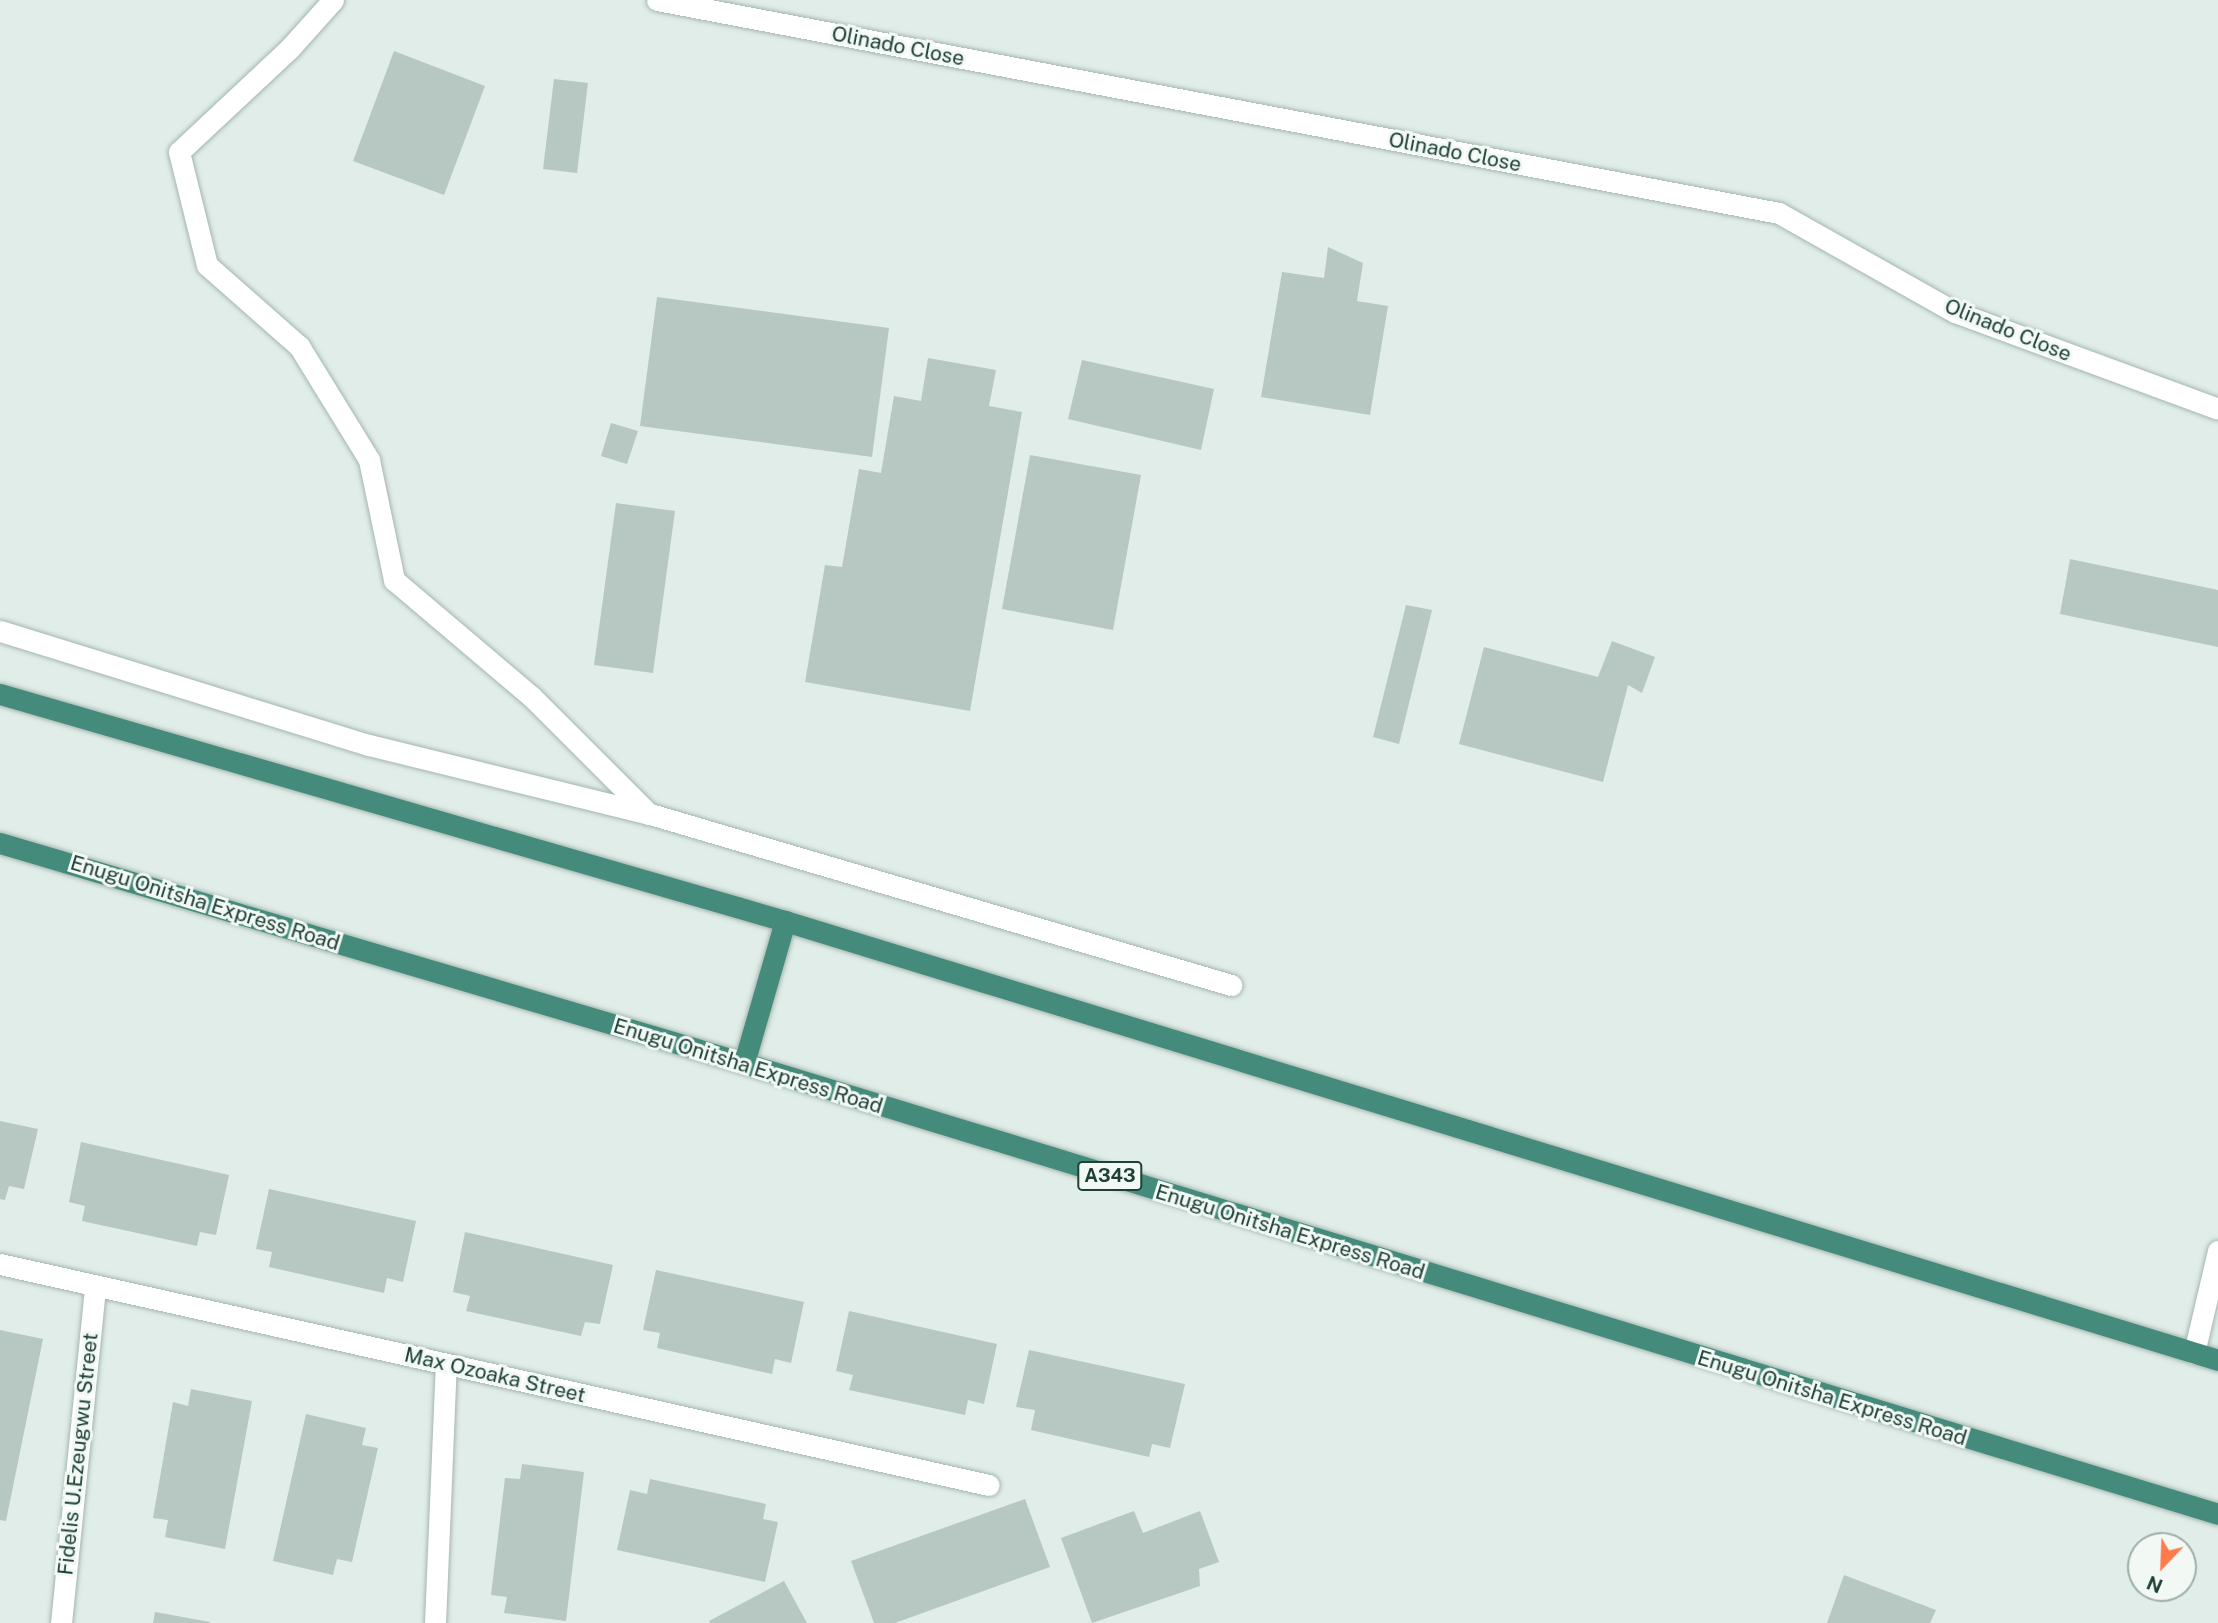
<!DOCTYPE html>
<html>
<head>
<meta charset="utf-8">
<style>
	body { margin:0 }
	#map { position:relative; width:2218px; height:1623px; overflow:hidden; background:#e1ede8; font-family:"Public Sans",sans-serif }
	div>[style] { position:absolute }
	.building>* { inset:0; background:#b6c8c1 }
	.roads { filter:drop-shadow(0 0 2px #a3b6af) drop-shadow(0 0 2px #a3b6af) }
	.minor>* { height:21px; margin:-10.5px; padding:0 10.5px; transform-origin:10.5px; border-radius:10.5px; background:#fff }
	.trunk>* { height:21px; margin:-10.5px; padding:0 10.5px; transform-origin:10.5px; border-radius:10.5px; background:#448b7c }
	span { translate:-50% -50%; white-space:nowrap; text-align:center; line-height:1.15; -webkit-text-stroke:6px #f2f9f5; paint-order:stroke }
	.shield-label span { padding:2px 5px; background:#f2f9f5; border:2px solid; border-radius:5px; -webkit-text-stroke-width:0 }
	.shield-label { font-size:19px; color:#1f4037; font-weight:700 }
	.street-label { font-size:21px; color:#1f4037 }
	.north { position:absolute; left:2127px; top:1532px; width:70px; height:70px; box-sizing:border-box; background:#f2f9f5; border:2px solid #9eafa9; border-radius:50%; rotate:203deg; font-size:19px; font-weight:700; line-height:28px; text-align:center; color:#1f4037 }
	.north::after { content:''; display:block; margin:auto; width:24px; height:32px; background:#ff7a4d; clip-path:polygon(50% 0,100% 100%,50% 72%,0 100%) }
</style>
</head>
<body>
<div id="map">
	<div class="building">
		<i style="clip-path:polygon(394px 51px,485px 86px,444px 195px,353px 161px)"></i>
		<i style="clip-path:polygon(554px 79px,588px 83px,577px 173px,543px 169px)"></i>
		<i style="clip-path:polygon(1328px 247px,1363px 263px,1357px 301px,1388px 306px,1370px 415px,1261px 397px,1282px 272px,1324px 278px)"></i>
		<i style="clip-path:polygon(657px 297px,889px 328px,872px 457px,640px 426px)"></i>
		<i style="clip-path:polygon(928px 358px,996px 370px,989px 406px,1022px 412px,970px 711px,805px 682px,825px 565px,842px 567px,859px 469px,881px 473px,894px 396px,921px 401px)"></i>
		<i style="clip-path:polygon(1082px 360px,1214px 389px,1201px 450px,1068px 419px)"></i>
		<i style="clip-path:polygon(611px 423px,638px 431px,627px 464px,601px 456px)"></i>
		<i style="clip-path:polygon(1030px 455px,1141px 475px,1113px 630px,1002px 609px)"></i>
		<i style="clip-path:polygon(616px 503px,675px 511px,653px 673px,594px 665px)"></i>
		<i style="clip-path:polygon(2070px 559px,2218px 590px,2218px 647px,2060px 614px)"></i>
		<i style="clip-path:polygon(1406px 605px,1432px 610px,1399px 744px,1373px 737px)"></i>
		<i style="clip-path:polygon(1612px 641px,1655px 657px,1642px 693px,1628px 685px,1603px 782px,1459px 744px,1484px 647px,1598px 677px)"></i>
		<i style="clip-path:polygon(0 1121px,38px 1129px,24px 1189px,9px 1186px,5px 1200px,0 1199px)"></i>
		<i style="clip-path:polygon(81px 1142px,229px 1175px,216px 1235px,200px 1232px,197px 1246px,82px 1221px,85px 1206px,69px 1202px)"></i>
		<i style="clip-path:polygon(269px 1189px,416px 1221px,403px 1282px,387px 1278px,384px 1293px,269px 1267px,272px 1252px,256px 1249px)"></i>
		<i style="clip-path:polygon(465px 1232px,613px 1265px,600px 1324px,585px 1322px,581px 1336px,466px 1311px,470px 1296px,453px 1292px)"></i>
		<i style="clip-path:polygon(656px 1270px,804px 1302px,791px 1363px,775px 1359px,772px 1374px,657px 1348px,660px 1333px,643px 1330px)"></i>
		<i style="clip-path:polygon(849px 1311px,997px 1344px,984px 1404px,968px 1400px,965px 1415px,849px 1390px,853px 1375px,836px 1371px)"></i>
		<i style="clip-path:polygon(0 1330px,43px 1339px,6px 1521px,0 1520px)"></i>
		<i style="clip-path:polygon(1029px 1350px,1185px 1384px,1170px 1448px,1152px 1444px,1149px 1457px,1031px 1430px,1035px 1410px,1016px 1407px)"></i>
		<i style="clip-path:polygon(191px 1389px,252px 1401px,225px 1549px,165px 1537px,168px 1520px,153px 1518px,173px 1402px,188px 1406px)"></i>
		<i style="clip-path:polygon(306px 1414px,366px 1428px,362px 1445px,378px 1448px,352px 1562px,337px 1559px,333px 1575px,273px 1561px)"></i>
		<i style="clip-path:polygon(522px 1464px,584px 1472px,566px 1621px,504px 1613px,507px 1597px,491px 1595px,505px 1478px,520px 1479px)"></i>
		<i style="clip-path:polygon(650px 1479px,766px 1504px,763px 1519px,778px 1522px,765px 1582px,617px 1550px,630px 1490px,647px 1494px)"></i>
		<i style="clip-path:polygon(1025px 1499px,1050px 1567px,895px 1623px,874px 1623px,851px 1561px)"></i>
		<i style="clip-path:polygon(1134px 1511px,1143px 1533px,1200px 1511px,1219px 1562px,1199px 1569px,1200px 1586px,1092px 1623px,1061px 1538px)"></i>
		<i style="clip-path:polygon(1844px 1575px,1936px 1610px,1930px 1623px,1827px 1623px)"></i>
		<i style="clip-path:polygon(784px 1581px,807px 1623px,710px 1623px,709px 1621px)"></i>
		<i style="clip-path:polygon(155px 1612px,210px 1622px,210px 1623px,153px 1623px)"></i>
	</div>
	<div class="roads">
		<div class="minor">
			<i style="left:333px;top:0;width:64px;rotate:131.9deg"></i>
			<i style="left:290px;top:48px;width:152px;rotate:136.9deg"></i>
			<i style="left:179px;top:152px;width:116px;rotate:76.1deg"></i>
			<i style="left:207px;top:265px;width:123px;rotate:41.4deg"></i>
			<i style="left:299px;top:346px;width:134px;rotate:58.4deg"></i>
			<i style="left:369px;top:460px;width:123px;rotate:78.2deg"></i>
			<i style="left:394px;top:580px;width:180px;rotate:40.3deg"></i>
			<i style="left:531px;top:696px;width:167px;rotate:45deg"></i>
			<i style="left:657px;top:0;width:1142px;rotate:10.75deg"></i>
			<i style="left:1779px;top:213px;width:202px;rotate:29.4deg"></i>
			<i style="left:1955px;top:312px;width:280px;rotate:20.2deg"></i>
			<i style="left:0;top:631px;width:386px;rotate:17.2deg"></i>
			<i style="left:369px;top:745px;width:289px;rotate:13.8deg"></i>
			<i style="left:650px;top:814px;width:606px;rotate:16.4deg"></i>
			<i style="left:0;top:1264px;width:1013px;rotate:12.6deg"></i>
			<i style="left:2194px;top:1353px;width:105px;rotate:-76.8deg"></i>
			<i style="left:61px;top:1623px;width:339px;rotate:-84.2deg"></i>
			<i style="left:435px;top:1623px;width:259px;rotate:-87.6deg"></i>
		</div>
		<div class="trunk">
			<i style="left:0;top:694px;width:817px;rotate:16.13deg"></i>
			<i style="left:785px;top:921px;width:1499px;rotate:17.03deg"></i>
			<i style="left:0;top:843px;width:776px;rotate:16.47deg"></i>
			<i style="left:744px;top:1063px;width:1541px;rotate:17.01deg"></i>
			<i style="left:744px;top:1063px;width:148px;rotate:-73.9deg"></i>
		</div>
	</div>
	<div class="shield-label">
		<span style="left:1110px;top:1176px">A343</span>
	</div>
	<div class="street-label">
		<span style="left:898px;top:46px;rotate:11deg">Olinado Close</span>
		<span style="left:1455px;top:152px;rotate:11deg">Olinado Close</span>
		<span style="left:2008px;top:330px;rotate:22deg">Olinado Close</span>
		<span style="left:205px;top:903px;rotate:17deg">Enugu Onitsha Express Road</span>
		<span style="left:748px;top:1066px;rotate:17deg">Enugu Onitsha Express Road</span>
		<span style="left:1290px;top:1232px;rotate:17deg">Enugu Onitsha Express Road</span>
		<span style="left:495px;top:1375px;rotate:13deg">Max Ozoaka Street</span>
		<span style="left:1832px;top:1398px;rotate:17deg">Enugu Onitsha Express Road</span>
		<span style="left:78px;top:1454px;rotate:-84deg">Fidelis U.Ezeugwu Street</span>
	</div>
	<div class="north">N</div>
</div>
</body>
</html>
